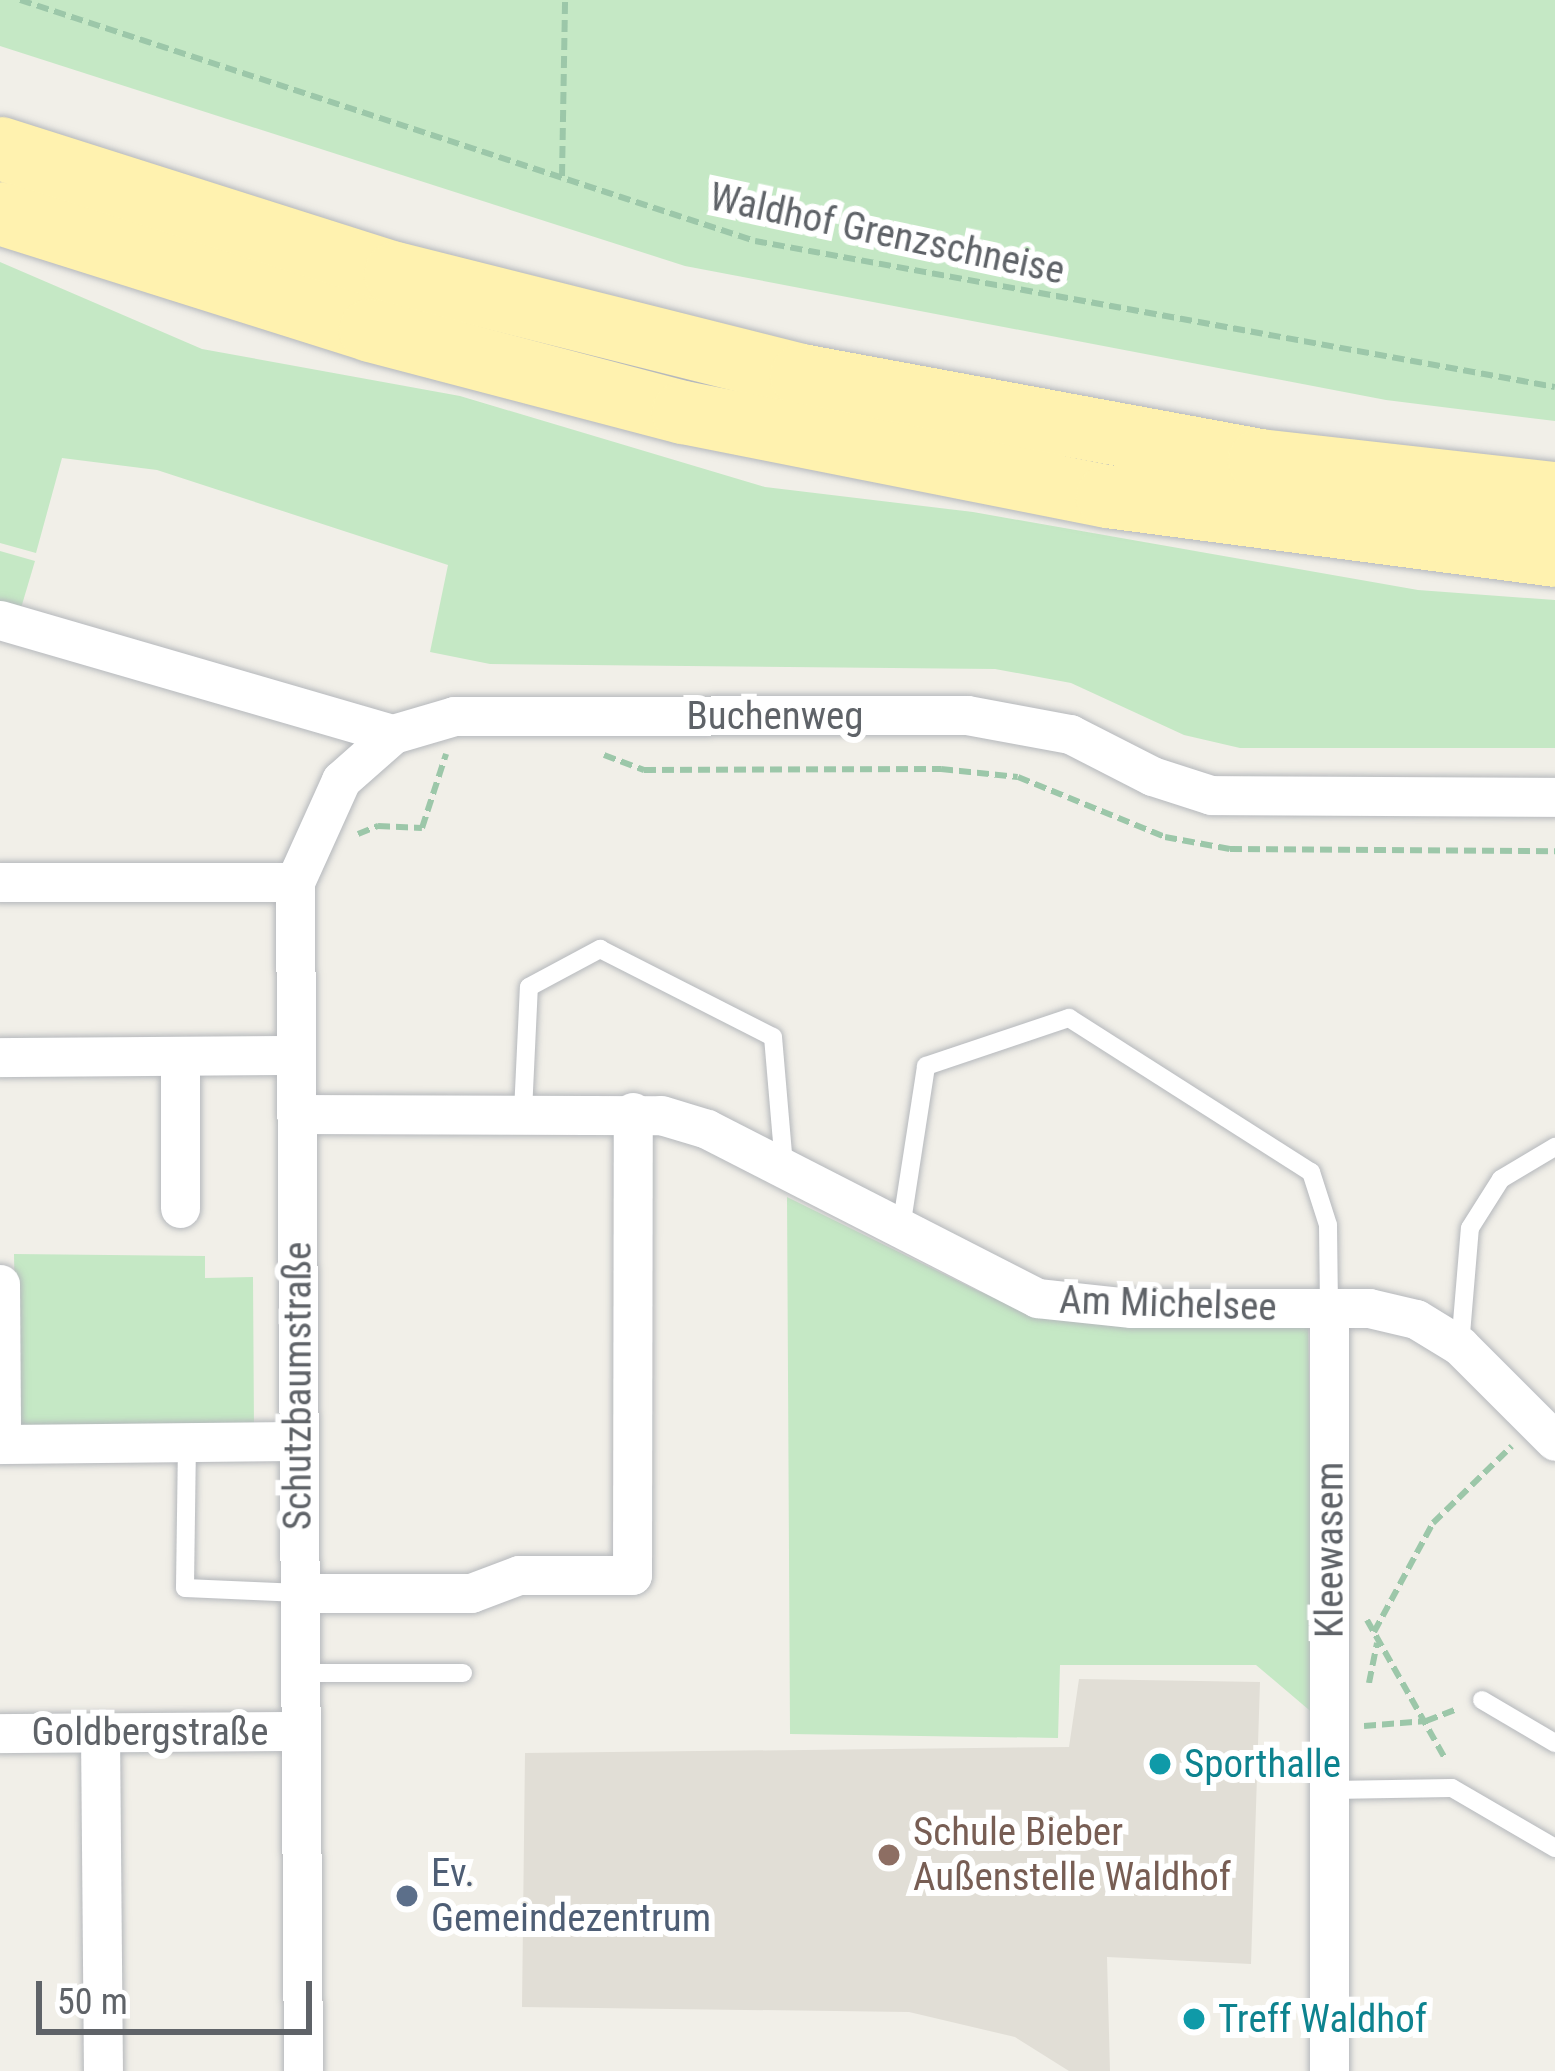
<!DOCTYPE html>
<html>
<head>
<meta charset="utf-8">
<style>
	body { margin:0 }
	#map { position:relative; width:1555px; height:2071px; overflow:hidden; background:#f1efe8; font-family:"Roboto Condensed",sans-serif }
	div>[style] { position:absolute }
	.education>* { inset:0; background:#e1ded6 }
	.green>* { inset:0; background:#c5e8c5 }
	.path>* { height:6px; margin-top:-3px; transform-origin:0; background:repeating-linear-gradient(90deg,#9cc7a9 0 12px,transparent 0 18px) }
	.roads { filter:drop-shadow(0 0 3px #b5b8bc) drop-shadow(0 0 3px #b5b8bc) }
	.service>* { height:18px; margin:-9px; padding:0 9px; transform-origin:9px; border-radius:9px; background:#fff }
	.minor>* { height:39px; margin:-19.5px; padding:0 19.5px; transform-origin:19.5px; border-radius:19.5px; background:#fff }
	.primary>* { height:63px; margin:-31.5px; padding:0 31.5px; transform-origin:31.5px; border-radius:31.5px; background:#fff2af }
	.dots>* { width:33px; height:33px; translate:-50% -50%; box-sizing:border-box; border:6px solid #fff; border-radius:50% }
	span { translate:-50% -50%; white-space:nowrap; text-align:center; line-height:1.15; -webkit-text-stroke:12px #fff; paint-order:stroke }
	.street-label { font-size:39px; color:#5f6368 }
	.culture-label { font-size:39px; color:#0d838f }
	.left { translate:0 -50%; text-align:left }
	.education-label { font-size:39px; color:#785e54 }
	.service-label { font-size:39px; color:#4e5e75 }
	.scale { position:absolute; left:36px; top:1981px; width:276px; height:54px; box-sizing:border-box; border:6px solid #5f6368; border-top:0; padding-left:15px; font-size:36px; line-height:42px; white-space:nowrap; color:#5f6368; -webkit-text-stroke:9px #fff; paint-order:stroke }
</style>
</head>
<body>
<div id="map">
	<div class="education">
		<i style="clip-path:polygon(1079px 1679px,1260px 1682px,1251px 1964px,1107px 1957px,1110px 2071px,1069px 2071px,1015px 2037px,909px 2012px,522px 2007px,525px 1753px,1069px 1747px)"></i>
	</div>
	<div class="green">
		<i style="clip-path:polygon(0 0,1555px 0,1555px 421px,1386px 400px,685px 266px,0 46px)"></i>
		<i style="clip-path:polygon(0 262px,202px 349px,460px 396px,765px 487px,973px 512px,1418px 590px,1555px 600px,1555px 748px,1240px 748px,1184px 735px,1071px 683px,995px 669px,490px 664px,430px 652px,448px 565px,157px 470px,62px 458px,36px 553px,0 543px)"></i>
		<i style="clip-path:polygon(0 551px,35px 561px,21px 608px,0 602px)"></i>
		<i style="clip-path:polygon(787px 1197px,978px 1291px,1032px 1308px,1308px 1317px,1315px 1715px,1256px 1665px,1060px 1665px,1058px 1738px,790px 1734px)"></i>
		<i style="clip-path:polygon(14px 1254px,205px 1256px,205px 1278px,253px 1277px,254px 1429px,17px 1431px)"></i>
	</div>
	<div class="path">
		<i style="left:20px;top:0;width:774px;rotate:18.15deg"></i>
		<i style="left:755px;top:241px;width:813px;rotate:10.34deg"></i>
		<i style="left:562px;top:176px;width:176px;rotate:-89deg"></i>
		<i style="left:604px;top:755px;width:43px;rotate:20.6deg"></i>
		<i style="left:644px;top:770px;width:297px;rotate:-0.2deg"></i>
		<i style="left:941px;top:769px;width:77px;rotate:5.9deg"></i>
		<i style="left:1018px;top:777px;width:159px;rotate:22.2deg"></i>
		<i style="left:1165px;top:837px;width:66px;rotate:10.5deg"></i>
		<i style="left:1230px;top:849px;width:325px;rotate:0.4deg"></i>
		<i style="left:358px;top:834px;width:22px;rotate:-22deg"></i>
		<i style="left:378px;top:826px;width:44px;rotate:2.6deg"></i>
		<i style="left:422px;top:828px;width:78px;rotate:-72deg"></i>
		<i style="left:1367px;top:1620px;width:161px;rotate:60.6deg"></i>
		<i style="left:1374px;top:1632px;width:124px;rotate:-61.6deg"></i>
		<i style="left:1433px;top:1523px;width:110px;rotate:-44.3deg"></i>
		<i style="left:1369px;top:1683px;width:41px;rotate:-78.7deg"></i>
		<i style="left:1364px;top:1726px;width:62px;rotate:-4.6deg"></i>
		<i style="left:1426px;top:1721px;width:33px;rotate:-21deg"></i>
	</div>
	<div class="roads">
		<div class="service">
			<i style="left:523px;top:1112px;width:125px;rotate:-87.3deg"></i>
			<i style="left:529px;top:987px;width:81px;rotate:-28.2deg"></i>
			<i style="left:600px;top:949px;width:194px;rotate:27deg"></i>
			<i style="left:773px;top:1037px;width:128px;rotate:85.1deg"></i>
			<i style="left:901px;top:1228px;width:164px;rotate:-81.2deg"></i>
			<i style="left:926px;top:1066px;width:151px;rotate:-18.6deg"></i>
			<i style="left:1069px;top:1018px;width:287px;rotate:32.5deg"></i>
			<i style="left:1311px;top:1172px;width:56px;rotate:72.2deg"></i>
			<i style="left:1328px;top:1225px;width:84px;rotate:89.3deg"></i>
			<i style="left:1460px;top:1346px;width:118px;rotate:-85.2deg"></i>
			<i style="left:1470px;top:1228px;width:58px;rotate:-57.7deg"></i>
			<i style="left:1501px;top:1179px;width:63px;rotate:-30.7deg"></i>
			<i style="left:187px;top:1443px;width:145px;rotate:90.8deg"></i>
			<i style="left:185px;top:1588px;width:115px;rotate:2.5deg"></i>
			<i style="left:300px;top:1673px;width:163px"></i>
			<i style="left:1482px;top:1700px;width:85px;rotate:30.5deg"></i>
			<i style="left:1331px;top:1790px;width:121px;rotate:-0.9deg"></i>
			<i style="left:1452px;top:1788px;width:119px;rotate:30.2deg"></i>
		</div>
		<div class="minor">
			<i style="left:0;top:620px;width:409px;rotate:16.2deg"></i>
			<i style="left:393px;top:734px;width:64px;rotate:-16.4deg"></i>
			<i style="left:454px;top:716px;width:513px;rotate:-0.11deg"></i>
			<i style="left:967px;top:715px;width:105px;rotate:10.5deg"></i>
			<i style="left:1070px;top:734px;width:92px;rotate:27.1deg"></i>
			<i style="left:1152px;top:776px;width:62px;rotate:17.9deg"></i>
			<i style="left:1211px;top:795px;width:344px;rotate:0.3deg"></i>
			<i style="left:0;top:882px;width:295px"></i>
			<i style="left:180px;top:1056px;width:152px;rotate:90deg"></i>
			<i style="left:0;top:1057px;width:295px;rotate:-0.4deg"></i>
			<i style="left:296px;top:1114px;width:365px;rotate:0.2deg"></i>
			<i style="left:661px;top:1115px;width:48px;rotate:16.9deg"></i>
			<i style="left:707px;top:1129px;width:371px;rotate:27.1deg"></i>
			<i style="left:1037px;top:1298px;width:95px;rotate:6.1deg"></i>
			<i style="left:1131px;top:1308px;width:238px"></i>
			<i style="left:1369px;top:1308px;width:48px;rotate:13.2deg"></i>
			<i style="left:1416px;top:1319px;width:52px;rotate:31.5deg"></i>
			<i style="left:1460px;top:1346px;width:134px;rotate:45deg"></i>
			<i style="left:0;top:1284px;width:160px;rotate:89.6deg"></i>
			<i style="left:1329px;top:1309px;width:762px;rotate:90deg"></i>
			<i style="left:0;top:1444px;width:298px;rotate:-0.6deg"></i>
			<i style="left:300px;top:1593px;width:171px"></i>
			<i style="left:471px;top:1593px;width:51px;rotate:-20.6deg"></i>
			<i style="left:519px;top:1575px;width:113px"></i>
			<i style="left:632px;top:1575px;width:463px;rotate:-89.9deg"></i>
			<i style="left:100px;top:1732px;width:339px;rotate:89.5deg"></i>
			<i style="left:0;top:1733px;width:300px;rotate:-0.4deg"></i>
			<i style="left:303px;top:2071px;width:1189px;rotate:-90.39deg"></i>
			<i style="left:295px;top:882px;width:112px;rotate:-65.7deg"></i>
			<i style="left:341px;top:780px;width:69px;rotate:-41.5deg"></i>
		</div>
		<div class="primary">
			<i style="left:0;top:148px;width:414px;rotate:17.6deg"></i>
			<i style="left:395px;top:273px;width:419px;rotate:14.1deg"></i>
			<i style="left:801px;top:375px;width:466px;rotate:10.5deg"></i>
			<i style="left:1259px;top:460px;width:298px;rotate:6.4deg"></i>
			<i style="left:0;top:213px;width:388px;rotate:17.5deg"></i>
			<i style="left:370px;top:330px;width:324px;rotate:14.7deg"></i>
			<i style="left:683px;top:412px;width:432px;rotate:11.2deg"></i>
			<i style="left:1107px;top:496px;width:452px;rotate:7.5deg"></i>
		</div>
	</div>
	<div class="dots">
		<i style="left:1160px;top:1764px;background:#0f9aa8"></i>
		<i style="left:889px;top:1855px;background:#8d6e63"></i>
		<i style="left:407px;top:1896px;background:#5c6f8a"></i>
		<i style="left:1194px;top:2019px;background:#0f9aa8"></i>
	</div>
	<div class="street-label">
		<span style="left:887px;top:234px;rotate:12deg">Waldhof Grenzschneise</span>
		<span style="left:775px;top:716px">Buchenweg</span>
		<span style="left:1168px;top:1304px;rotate:2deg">Am Michelsee</span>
		<span style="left:298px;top:1386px;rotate:-90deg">Schutzbaumstraße</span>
		<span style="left:1330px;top:1550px;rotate:-90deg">Kleewasem</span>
		<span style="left:150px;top:1732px">Goldbergstraße</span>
	</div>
	<div class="culture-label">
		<span class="left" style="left:1184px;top:1764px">Sporthalle</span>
		<span class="left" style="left:1218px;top:2019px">Treff Waldhof</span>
	</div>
	<div class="education-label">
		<span class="left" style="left:913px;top:1855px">Schule Bieber<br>Außenstelle Waldhof</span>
	</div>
	<div class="service-label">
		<span class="left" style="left:431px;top:1896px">Ev.<br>Gemeindezentrum</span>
	</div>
	<div class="scale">50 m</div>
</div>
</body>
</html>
